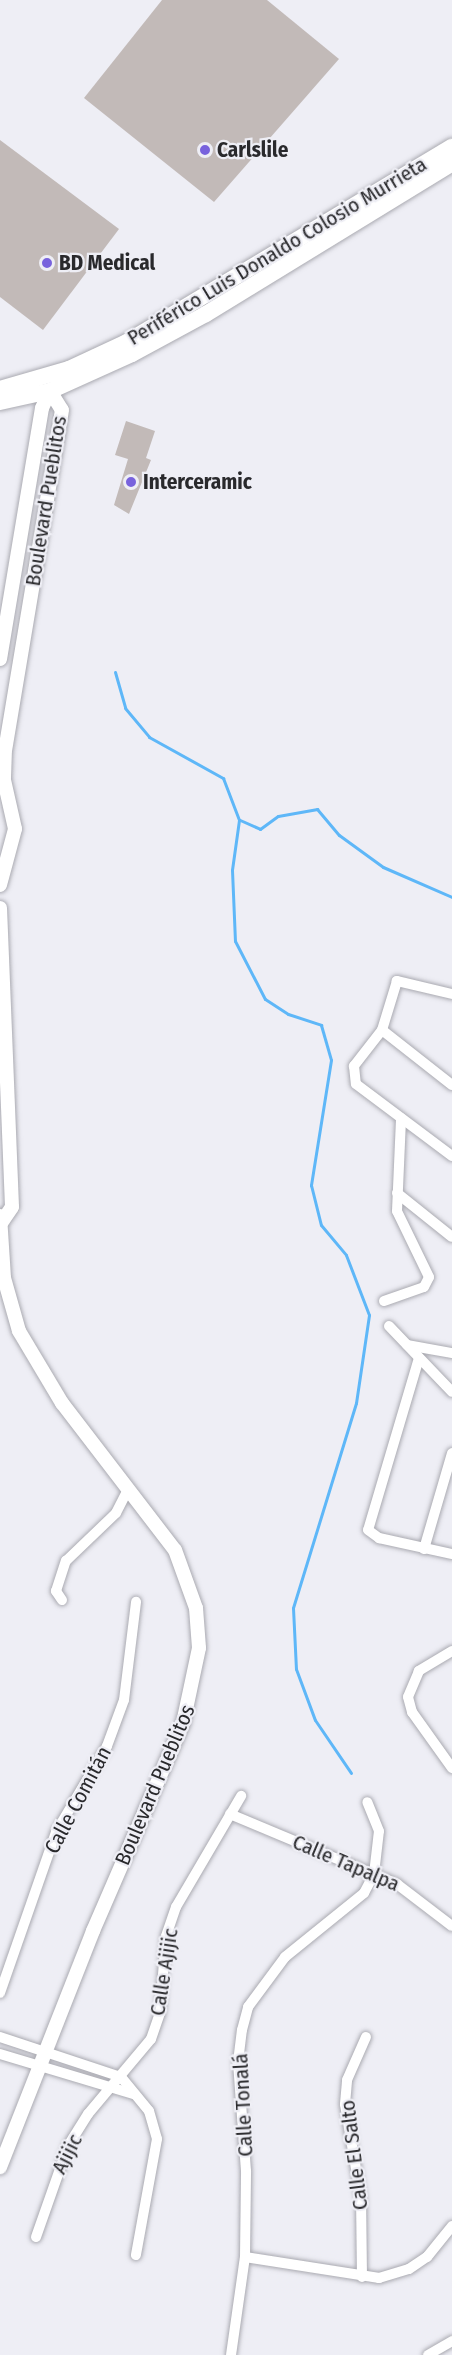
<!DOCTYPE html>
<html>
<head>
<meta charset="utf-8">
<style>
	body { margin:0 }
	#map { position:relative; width:452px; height:2355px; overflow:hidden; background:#eeeef5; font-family:"Fira Sans Condensed",sans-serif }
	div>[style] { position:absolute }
	.stream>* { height:3px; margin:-1.5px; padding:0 1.5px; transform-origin:1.5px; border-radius:1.5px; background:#5eb7f8 }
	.building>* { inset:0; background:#c2bab8 }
	.roads { filter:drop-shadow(0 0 2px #aaaab1) drop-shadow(0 0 2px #aaaab1) }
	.minor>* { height:10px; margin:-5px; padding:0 5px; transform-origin:5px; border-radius:5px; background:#fff }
	.tertiary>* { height:14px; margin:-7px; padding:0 7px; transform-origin:7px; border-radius:7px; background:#fff }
	.primary>* { height:16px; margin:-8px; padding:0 8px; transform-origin:8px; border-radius:8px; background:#fff }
	.dots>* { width:16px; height:16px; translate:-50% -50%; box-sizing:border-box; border:3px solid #eeeef5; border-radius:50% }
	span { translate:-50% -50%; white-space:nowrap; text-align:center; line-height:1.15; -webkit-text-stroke:4.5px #eeeef5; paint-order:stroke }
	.poi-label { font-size:21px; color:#29292c; font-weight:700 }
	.left { translate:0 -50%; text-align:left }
	.street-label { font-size:21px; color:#29292c }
</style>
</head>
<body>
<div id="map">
	<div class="stream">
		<i style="left:115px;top:672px;width:37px;rotate:74deg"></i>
		<i style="left:125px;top:708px;width:38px;rotate:50deg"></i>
		<i style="left:149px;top:737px;width:85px;rotate:29deg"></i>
		<i style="left:223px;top:778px;width:45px;rotate:69.1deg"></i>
		<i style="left:239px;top:820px;width:50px;rotate:98deg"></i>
		<i style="left:232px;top:870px;width:71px;rotate:87.6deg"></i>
		<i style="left:235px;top:941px;width:65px;rotate:62.7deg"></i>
		<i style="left:265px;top:999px;width:27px;rotate:33deg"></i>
		<i style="left:288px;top:1014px;width:35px;rotate:18deg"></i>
		<i style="left:321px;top:1025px;width:36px;rotate:74deg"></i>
		<i style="left:331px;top:1060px;width:127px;rotate:99.1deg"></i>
		<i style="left:311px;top:1185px;width:41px;rotate:76deg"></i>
		<i style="left:321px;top:1225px;width:39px;rotate:50deg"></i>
		<i style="left:346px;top:1255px;width:64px;rotate:69deg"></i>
		<i style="left:369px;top:1315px;width:89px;rotate:98.4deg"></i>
		<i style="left:356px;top:1403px;width:214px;rotate:107.1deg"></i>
		<i style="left:293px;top:1608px;width:61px;rotate:87.2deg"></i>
		<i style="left:296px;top:1669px;width:54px;rotate:69.6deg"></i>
		<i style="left:315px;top:1720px;width:64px;rotate:55.8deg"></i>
		<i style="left:240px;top:820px;width:22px;rotate:24deg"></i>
		<i style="left:260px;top:829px;width:22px;rotate:-36deg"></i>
		<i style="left:278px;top:816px;width:40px;rotate:-10deg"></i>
		<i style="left:317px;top:809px;width:34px;rotate:50deg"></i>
		<i style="left:339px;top:835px;width:54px;rotate:36deg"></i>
		<i style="left:383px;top:867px;width:75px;rotate:23.5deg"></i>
	</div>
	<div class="building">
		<i style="clip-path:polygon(162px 0,267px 0,339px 59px,214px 202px,84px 98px)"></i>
		<i style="clip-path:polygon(0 140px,119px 229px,43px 330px,0 297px)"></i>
		<i style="clip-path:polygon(126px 421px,155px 431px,146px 458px,151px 460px,129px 514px,114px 505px,128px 459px,115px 455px)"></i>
	</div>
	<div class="roads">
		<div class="minor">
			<i style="left:452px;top:994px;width:57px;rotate:-166.7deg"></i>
			<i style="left:397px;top:981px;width:51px;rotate:107deg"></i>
			<i style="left:382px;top:1030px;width:46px;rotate:127.9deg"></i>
			<i style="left:354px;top:1066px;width:18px;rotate:84deg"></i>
			<i style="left:356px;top:1084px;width:120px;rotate:36.9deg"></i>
			<i style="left:382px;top:1030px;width:89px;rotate:38.2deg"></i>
			<i style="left:397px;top:1193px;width:70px;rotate:38.7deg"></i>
			<i style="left:384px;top:1301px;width:42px;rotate:-19.3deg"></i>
			<i style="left:424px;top:1287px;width:11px;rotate:-63deg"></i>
			<i style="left:429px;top:1277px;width:73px;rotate:-115.9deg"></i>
			<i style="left:397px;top:1211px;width:93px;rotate:-87.5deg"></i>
			<i style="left:389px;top:1326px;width:91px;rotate:46.3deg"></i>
			<i style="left:407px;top:1345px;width:46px;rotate:10.1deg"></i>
			<i style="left:419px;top:1358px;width:179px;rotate:106.5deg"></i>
			<i style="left:368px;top:1530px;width:14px;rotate:36deg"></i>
			<i style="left:379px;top:1538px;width:75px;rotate:12.4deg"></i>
			<i style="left:424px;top:1549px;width:100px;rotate:-73.7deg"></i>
			<i style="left:62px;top:1600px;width:11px;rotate:-124deg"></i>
			<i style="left:56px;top:1591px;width:32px;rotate:-72deg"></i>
			<i style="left:66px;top:1561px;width:69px;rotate:-43.8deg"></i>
			<i style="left:116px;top:1513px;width:28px;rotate:-63deg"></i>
			<i style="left:452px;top:1651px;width:39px;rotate:149deg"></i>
			<i style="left:419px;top:1671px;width:28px;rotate:113deg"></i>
			<i style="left:408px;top:1697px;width:16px;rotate:75deg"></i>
			<i style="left:412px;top:1712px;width:69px;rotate:54.5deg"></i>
			<i style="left:230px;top:1814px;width:181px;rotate:22.7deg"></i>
			<i style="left:397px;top:1884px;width:69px;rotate:37.4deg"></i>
			<i style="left:0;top:1993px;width:170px;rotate:-70.8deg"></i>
			<i style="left:56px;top:1832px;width:100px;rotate:-59.3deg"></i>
			<i style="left:107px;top:1746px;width:49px;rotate:-69.7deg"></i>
			<i style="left:124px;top:1700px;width:99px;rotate:-83deg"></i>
			<i style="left:0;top:2037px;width:127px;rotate:18.3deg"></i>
			<i style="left:121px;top:2077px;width:44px;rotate:50.5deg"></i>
			<i style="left:149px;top:2111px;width:29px;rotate:74deg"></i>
			<i style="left:157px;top:2139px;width:118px;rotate:100.3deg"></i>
			<i style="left:0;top:2054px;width:139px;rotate:16.7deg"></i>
			<i style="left:36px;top:2237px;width:96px;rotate:-70.6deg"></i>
			<i style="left:68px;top:2146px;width:38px;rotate:-58deg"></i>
			<i style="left:88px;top:2114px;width:98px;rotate:-50deg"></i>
			<i style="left:151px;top:2039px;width:28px;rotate:-71deg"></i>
			<i style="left:160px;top:2013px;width:77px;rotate:-85.5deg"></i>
			<i style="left:166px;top:1936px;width:31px;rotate:-71deg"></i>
			<i style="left:176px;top:1907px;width:129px;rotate:-59.6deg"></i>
			<i style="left:245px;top:2257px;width:136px;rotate:8.9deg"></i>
			<i style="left:379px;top:2278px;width:31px;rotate:-17deg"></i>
			<i style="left:409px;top:2269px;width:22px;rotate:-34deg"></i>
			<i style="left:427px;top:2257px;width:40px;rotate:-51deg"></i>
			<i style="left:362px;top:2277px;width:79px;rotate:-90.7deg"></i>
			<i style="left:361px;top:2198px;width:95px;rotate:-99.7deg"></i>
			<i style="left:345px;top:2104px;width:24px;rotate:-85deg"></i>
			<i style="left:347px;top:2080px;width:47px;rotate:-66.2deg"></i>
			<i style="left:231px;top:2355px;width:99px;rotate:-81.9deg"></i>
			<i style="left:245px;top:2257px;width:86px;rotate:-89.3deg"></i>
			<i style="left:246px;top:2171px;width:109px;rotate:-94.2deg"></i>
			<i style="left:238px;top:2062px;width:32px;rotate:-83deg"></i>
			<i style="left:242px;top:2030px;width:24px;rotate:-75deg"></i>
			<i style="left:248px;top:2007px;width:62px;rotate:-53.5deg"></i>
			<i style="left:285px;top:1957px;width:102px;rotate:-39deg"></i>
			<i style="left:364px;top:1893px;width:21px;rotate:-62deg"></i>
			<i style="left:374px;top:1874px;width:43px;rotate:-83.4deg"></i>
			<i style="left:379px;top:1831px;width:31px;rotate:-112deg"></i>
			<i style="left:428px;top:2355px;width:28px;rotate:-30deg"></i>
		</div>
		<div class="tertiary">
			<i style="left:0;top:659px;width:254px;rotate:-80.5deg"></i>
			<i style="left:42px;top:408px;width:19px;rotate:-65deg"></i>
			<i style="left:50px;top:391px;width:22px;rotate:58deg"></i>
			<i style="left:62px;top:410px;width:344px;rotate:99.5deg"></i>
			<i style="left:5px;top:749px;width:31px;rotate:92deg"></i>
			<i style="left:4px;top:780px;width:50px;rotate:77.3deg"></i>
			<i style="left:15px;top:829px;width:58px;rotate:105deg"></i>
			<i style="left:0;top:908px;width:299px;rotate:87.7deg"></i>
			<i style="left:12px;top:1207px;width:18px;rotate:124deg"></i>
			<i style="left:0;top:1216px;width:62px;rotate:86.3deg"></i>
			<i style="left:4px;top:1278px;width:55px;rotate:74.2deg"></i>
			<i style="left:19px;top:1331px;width:84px;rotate:59.2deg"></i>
			<i style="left:62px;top:1403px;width:185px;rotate:52.5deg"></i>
			<i style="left:175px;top:1550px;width:62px;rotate:70.1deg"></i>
			<i style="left:196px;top:1608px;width:40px;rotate:85.7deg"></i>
			<i style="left:199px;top:1648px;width:77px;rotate:102deg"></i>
			<i style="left:183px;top:1723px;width:227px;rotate:113.4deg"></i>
			<i style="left:93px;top:1931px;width:254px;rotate:111.5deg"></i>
		</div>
		<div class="primary">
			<i style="left:0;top:389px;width:72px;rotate:-16.2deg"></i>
			<i style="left:69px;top:369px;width:64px;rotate:-25deg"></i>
			<i style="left:127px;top:342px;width:379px;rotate:-31deg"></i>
			<i style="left:0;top:402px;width:51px;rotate:-12.4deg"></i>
			<i style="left:50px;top:391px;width:90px;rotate:-24.3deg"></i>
			<i style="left:132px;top:354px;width:84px;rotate:-28.4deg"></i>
			<i style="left:206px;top:314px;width:289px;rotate:-31.5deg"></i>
		</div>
	</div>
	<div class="dots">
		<i style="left:205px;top:150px;background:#7862dd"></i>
		<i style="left:47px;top:263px;background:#7862dd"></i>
		<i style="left:131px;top:482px;background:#7862dd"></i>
	</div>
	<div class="poi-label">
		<span class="left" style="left:217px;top:150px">Carlslile</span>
		<span class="left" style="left:59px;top:263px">BD Medical</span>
		<span class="left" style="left:143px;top:482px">Interceramic</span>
	</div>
	<div class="street-label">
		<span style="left:277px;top:251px;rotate:-31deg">Periférico Luis Donaldo Colosio Murrieta</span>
		<span style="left:46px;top:501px;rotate:-81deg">Boulevard Pueblitos</span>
		<span style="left:155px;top:1785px;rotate:-67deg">Boulevard Pueblitos</span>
		<span style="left:78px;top:1800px;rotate:-62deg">Calle Comitán</span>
		<span style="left:346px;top:1863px;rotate:23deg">Calle Tapalpa</span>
		<span style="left:164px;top:1972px;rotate:-81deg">Calle Ajijic</span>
		<span style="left:243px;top:2105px;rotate:-93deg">Calle Tonalá</span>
		<span style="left:67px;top:2154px;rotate:-63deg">Ajijic</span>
		<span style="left:354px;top:2155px;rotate:-97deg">Calle El Salto</span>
	</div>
</div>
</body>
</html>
